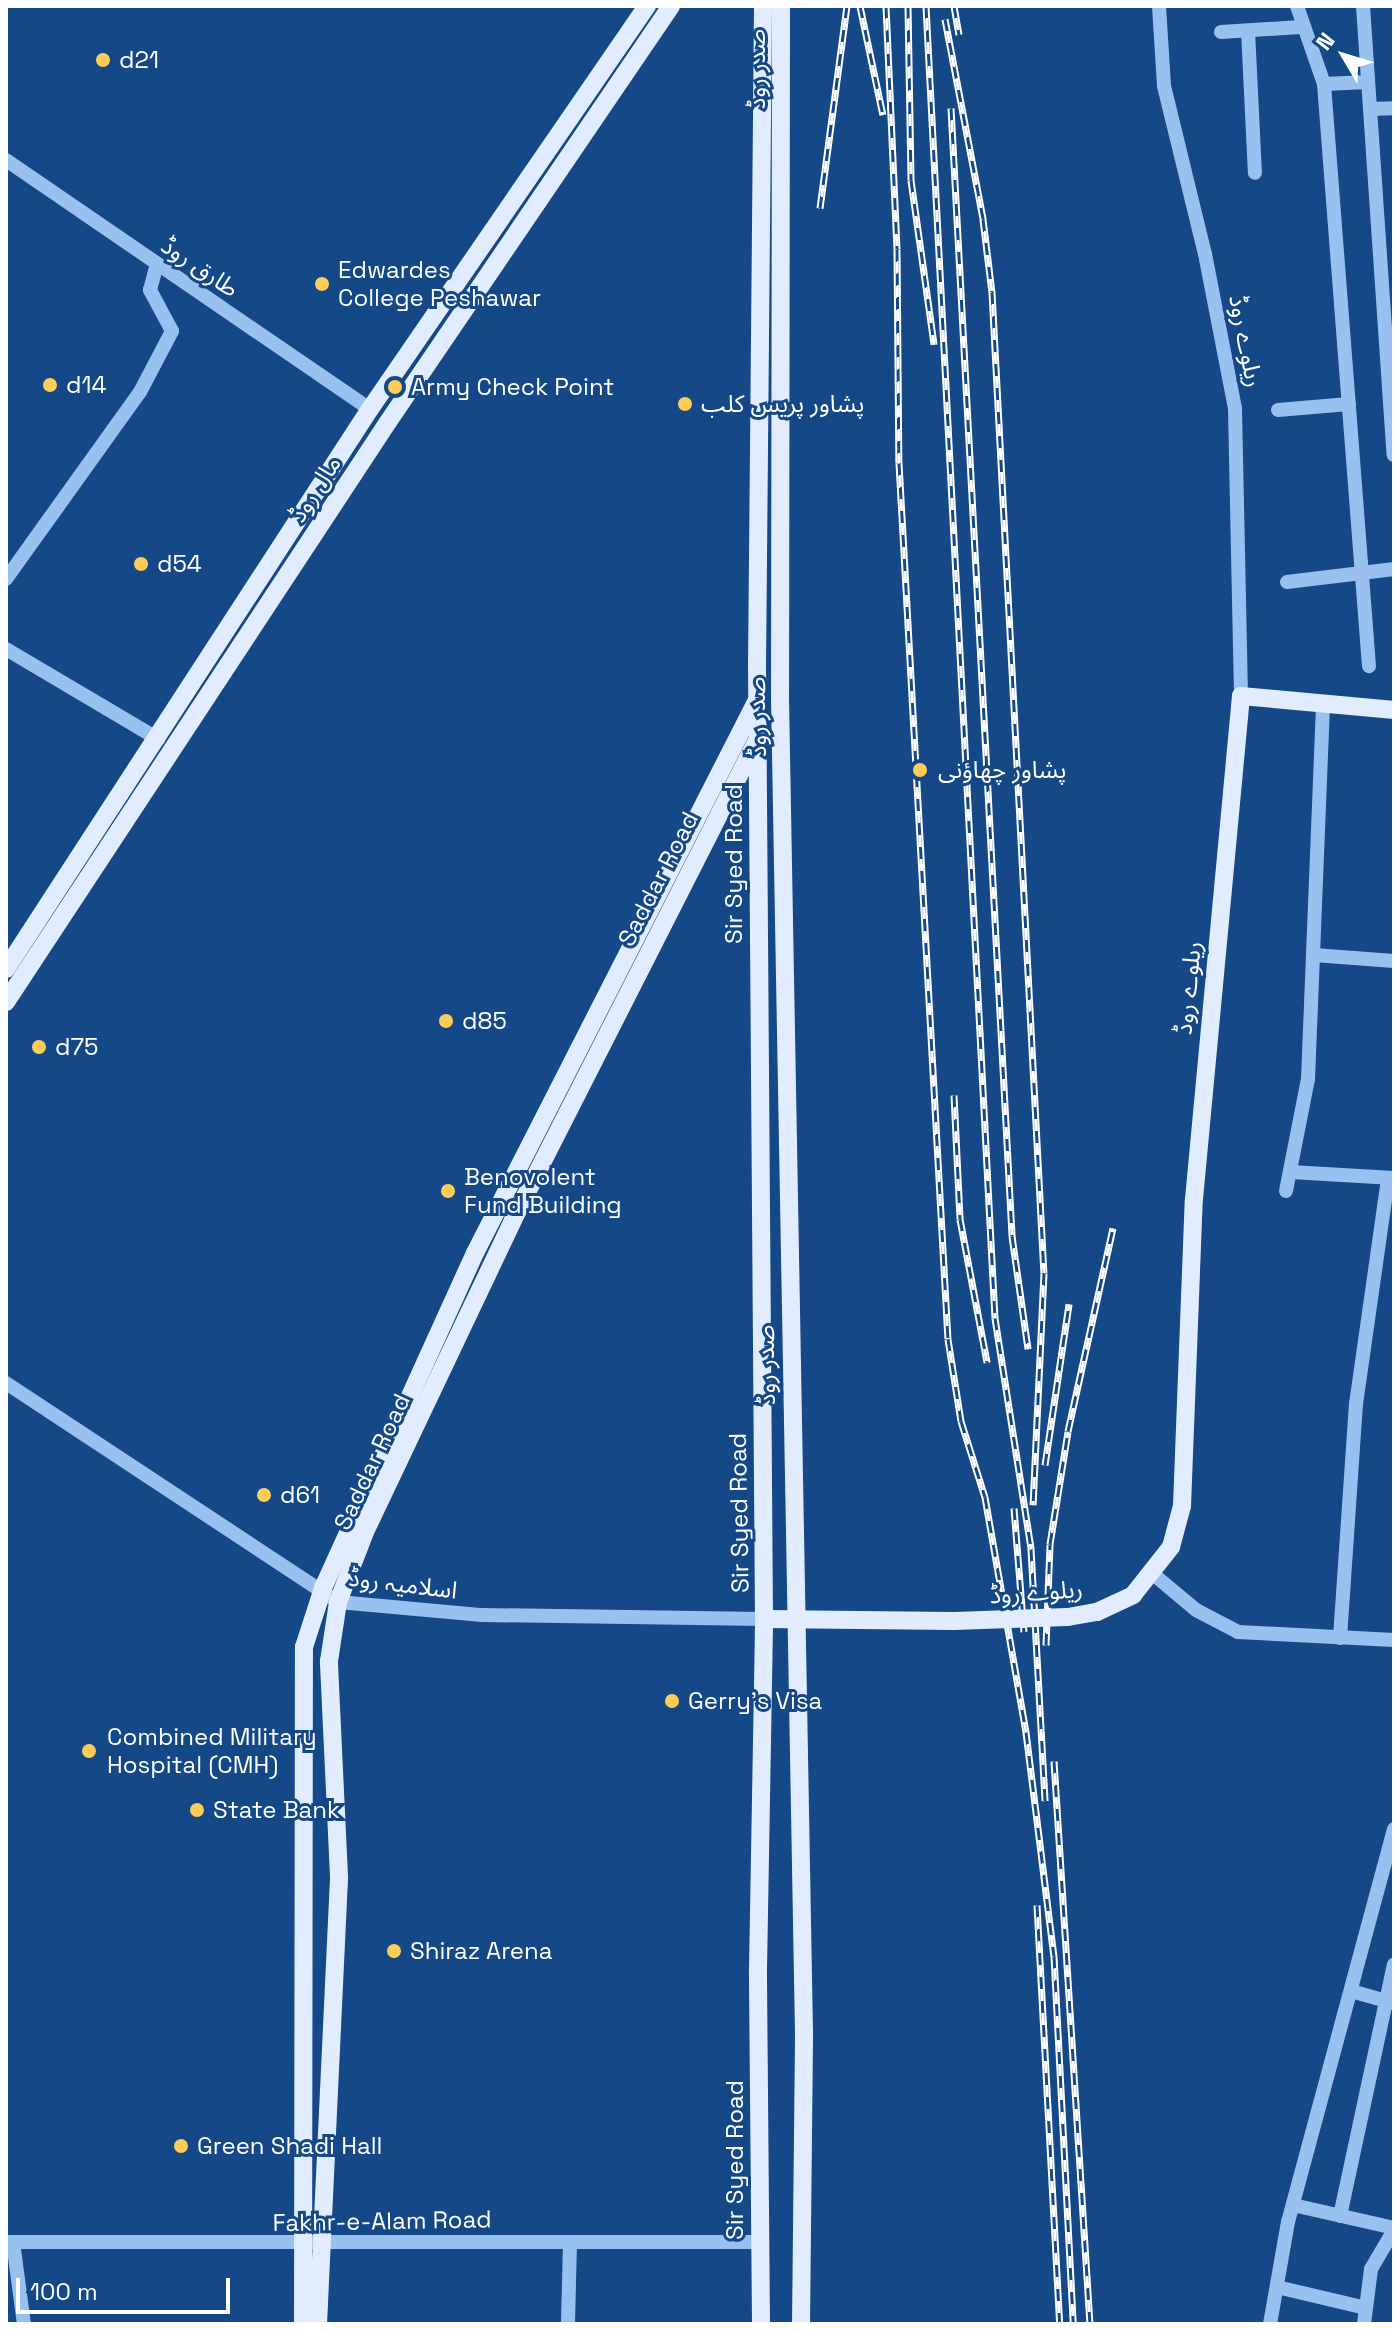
<!DOCTYPE html>
<html>
<head>
<meta charset="utf-8">
<style>
	body { margin:0 }
	#map { position:relative; width:1400px; height:2330px; overflow:hidden; background:#144887; font-family:"Space Grotesk","Noto Sans Arabic",sans-serif }
	div>[style] { position:absolute }
	.minor>* { height:14px; margin:-7px; padding:0 7px; transform-origin:7px; border-radius:7px; background:#99c1ef }
	.major>* { height:18px; margin:-9px; padding:0 9px; transform-origin:9px; border-radius:9px; background:#e1edff }
	.rail>* { height:7px; margin-top:-3.5px; transform-origin:0; background:repeating-linear-gradient(90deg,#144887 0 12px,#fff 0 24px); box-sizing:border-box; border-block:2px solid #fff }
	.major-bridge>* { height:18px; margin:-9px; padding:0 9px; transform-origin:9px; border-radius:9px; background:#e1edff }
	.dots>* { width:22px; height:22px; translate:-50% -50%; box-sizing:border-box; border:4px solid #144887; border-radius:50% }
	span { translate:-50% -50%; white-space:nowrap; text-align:center; line-height:1.15; -webkit-text-stroke:6px #144887; paint-order:stroke }
	.poi-label { font-size:24px; color:#fff }
	.left { translate:0 -50%; text-align:left }
	.street-label { font-size:24px; color:#fff }
	.frame { position:absolute; inset:0; border:8px solid #fff; pointer-events:none }
	.north { position:absolute; left:1304px; top:16px; width:80px; height:80px; -webkit-text-stroke:6px #144887; paint-order:stroke; rotate:308deg; font-size:22px; font-weight:700; line-height:32px; text-align:center; color:#fff }
	.north::after { content:''; display:block; margin:auto; width:28px; height:36px; background:#fff; clip-path:polygon(50% 0,100% 100%,50% 72%,0 100%) }
	.scale { position:absolute; left:16px; top:2278px; width:214px; height:36px; box-sizing:border-box; border:4px solid #fff; border-top:0; padding-left:10px; font-size:24px; line-height:28px; white-space:nowrap; color:#fff; -webkit-text-stroke:6px #144887; paint-order:stroke }
</style>
</head>
<body>
<div id="map">
	<div class="minor">
		<i style="left:1159px;top:6px;width:80px;rotate:86.4deg"></i>
		<i style="left:1164px;top:86px;width:173px;rotate:76.3deg"></i>
		<i style="left:1205px;top:254px;width:158px;rotate:79deg"></i>
		<i style="left:1235px;top:409px;width:287px;rotate:88.8deg"></i>
		<i style="left:1297px;top:6px;width:83px;rotate:70.9deg"></i>
		<i style="left:1324px;top:84px;width:584px;rotate:85.58deg"></i>
		<i style="left:1363px;top:6px;width:450px;rotate:86.1deg"></i>
		<i style="left:1248px;top:31px;width:142px;rotate:87.2deg"></i>
		<i style="left:1221px;top:32px;width:80px;rotate:-3.6deg"></i>
		<i style="left:1324px;top:84px;width:44px;rotate:-2.6deg"></i>
		<i style="left:1370px;top:109px;width:24px;rotate:-2deg"></i>
		<i style="left:6px;top:160px;width:441px;rotate:34.4deg"></i>
		<i style="left:1278px;top:410px;width:71px;rotate:-4.8deg"></i>
		<i style="left:6px;top:579px;width:230px;rotate:-54.4deg"></i>
		<i style="left:140px;top:392px;width:69px;rotate:-62.3deg"></i>
		<i style="left:172px;top:331px;width:47px;rotate:-118.2deg"></i>
		<i style="left:150px;top:290px;width:27px;rotate:-75deg"></i>
		<i style="left:1287px;top:582px;width:108px;rotate:-6.9deg"></i>
		<i style="left:6px;top:649px;width:177px;rotate:30.6deg"></i>
		<i style="left:1314px;top:955px;width:80px;rotate:4.3deg"></i>
		<i style="left:1291px;top:1172px;width:103px;rotate:3.3deg"></i>
		<i style="left:1286px;top:1191px;width:114px;rotate:-78.9deg"></i>
		<i style="left:1308px;top:1079px;width:376px;rotate:-87.7deg"></i>
		<i style="left:6px;top:1383px;width:398px;rotate:33.4deg"></i>
		<i style="left:338px;top:1602px;width:145px;rotate:5.2deg"></i>
		<i style="left:482px;top:1615px;width:282px;rotate:0.8deg"></i>
		<i style="left:1153px;top:1574px;width:56px;rotate:39.9deg"></i>
		<i style="left:1196px;top:1610px;width:47px;rotate:27.6deg"></i>
		<i style="left:1238px;top:1632px;width:156px;rotate:2.9deg"></i>
		<i style="left:1340px;top:1638px;width:235px;rotate:-86.1deg"></i>
		<i style="left:1356px;top:1404px;width:228px;rotate:-81.9deg"></i>
		<i style="left:1351px;top:1991px;width:44px;rotate:15.9deg"></i>
		<i style="left:1293px;top:2205px;width:104px;rotate:12.8deg"></i>
		<i style="left:1340px;top:2216px;width:257px;rotate:-77.9deg"></i>
		<i style="left:6px;top:2242px;width:753px"></i>
		<i style="left:13px;top:2242px;width:83px;rotate:82.4deg"></i>
		<i style="left:1277px;top:2287px;width:91px;rotate:13.3deg"></i>
		<i style="left:568px;top:2324px;width:82px;rotate:-88.6deg"></i>
		<i style="left:1270px;top:2324px;width:104px;rotate:-80deg"></i>
		<i style="left:1288px;top:2222px;width:407px;rotate:-74.9deg"></i>
		<i style="left:1364px;top:2324px;width:55px;rotate:-82.7deg"></i>
		<i style="left:1371px;top:2269px;width:45px;rotate:-59.5deg"></i>
	</div>
	<div class="major">
		<i style="left:781px;top:6px;width:692px;rotate:90.08deg"></i>
		<i style="left:780px;top:698px;width:1341px;rotate:88.97deg"></i>
		<i style="left:804px;top:2039px;width:285px;rotate:90.6deg"></i>
		<i style="left:6px;top:969px;width:668px;rotate:-56.98deg"></i>
		<i style="left:370px;top:409px;width:489px;rotate:-55.5deg"></i>
		<i style="left:6px;top:1002px;width:694px;rotate:-56.63deg"></i>
		<i style="left:388px;top:422px;width:503px;rotate:-55.77deg"></i>
		<i style="left:1068px;top:1617px;width:29px;rotate:-10deg"></i>
		<i style="left:1097px;top:1612px;width:40px;rotate:-25deg"></i>
		<i style="left:1133px;top:1595px;width:61px;rotate:-51.6deg"></i>
		<i style="left:1171px;top:1547px;width:42px;rotate:-75deg"></i>
		<i style="left:1182px;top:1506px;width:307px;rotate:-87.8deg"></i>
		<i style="left:1194px;top:1199px;width:505px;rotate:-84.66deg"></i>
		<i style="left:1241px;top:696px;width:154px;rotate:5.2deg"></i>
		<i style="left:764px;top:1619px;width:190px;rotate:0.6deg"></i>
		<i style="left:303px;top:2324px;width:677px;rotate:-89.92deg"></i>
		<i style="left:304px;top:1647px;width:62px;rotate:-72.1deg"></i>
		<i style="left:323px;top:1588px;width:368px;rotate:-65.6deg"></i>
		<i style="left:475px;top:1253px;width:619px;rotate:-62.98deg"></i>
		<i style="left:318px;top:2324px;width:448px;rotate:-87.3deg"></i>
		<i style="left:339px;top:1876px;width:215px;rotate:-92.7deg"></i>
		<i style="left:329px;top:1661px;width:60px;rotate:-81.3deg"></i>
		<i style="left:338px;top:1602px;width:75px;rotate:-68.9deg"></i>
		<i style="left:365px;top:1532px;width:345px;rotate:-64.6deg"></i>
		<i style="left:513px;top:1220px;width:536px;rotate:-63.05deg"></i>
		<i style="left:761px;top:2324px;width:354px;rotate:-90.5deg"></i>
		<i style="left:758px;top:1970px;width:351px;rotate:-89deg"></i>
		<i style="left:764px;top:1619px;width:951px;rotate:-90.42deg"></i>
		<i style="left:757px;top:668px;width:662px;rotate:-89.48deg"></i>
	</div>
	<div class="rail">
		<i style="left:860px;top:6px;width:111px;rotate:78.1deg"></i>
		<i style="left:886px;top:6px;width:243px;rotate:87.4deg"></i>
		<i style="left:897px;top:249px;width:214px;rotate:89.5deg"></i>
		<i style="left:899px;top:463px;width:877px;rotate:86.8deg"></i>
		<i style="left:948px;top:1339px;width:83px;rotate:81deg"></i>
		<i style="left:961px;top:1421px;width:80px;rotate:72.5deg"></i>
		<i style="left:985px;top:1497px;width:239px;rotate:80.1deg"></i>
		<i style="left:1026px;top:1732px;width:226px;rotate:82.9deg"></i>
		<i style="left:1054px;top:1956px;width:368px;rotate:87deg"></i>
		<i style="left:908px;top:6px;width:174px;rotate:89deg"></i>
		<i style="left:911px;top:180px;width:166px;rotate:82deg"></i>
		<i style="left:926px;top:6px;width:1314px;rotate:86.99deg"></i>
		<i style="left:995px;top:1318px;width:234px;rotate:81.1deg"></i>
		<i style="left:1031px;top:1549px;width:252px;rotate:86.8deg"></i>
		<i style="left:954px;top:6px;width:29px;rotate:80deg"></i>
		<i style="left:945px;top:19px;width:204px;rotate:79.2deg"></i>
		<i style="left:983px;top:219px;width:74px;rotate:83deg"></i>
		<i style="left:992px;top:292px;width:982px;rotate:86.97deg"></i>
		<i style="left:1044px;top:1273px;width:232px;rotate:92.7deg"></i>
		<i style="left:951px;top:108px;width:1130px;rotate:86.9deg"></i>
		<i style="left:1012px;top:1236px;width:114px;rotate:81.9deg"></i>
		<i style="left:820px;top:208px;width:204px;rotate:-82.4deg"></i>
		<i style="left:954px;top:1095px;width:124px;rotate:87.2deg"></i>
		<i style="left:960px;top:1219px;width:146px;rotate:79.3deg"></i>
		<i style="left:1045px;top:1465px;width:163px;rotate:-81.5deg"></i>
		<i style="left:1014px;top:1508px;width:124px;rotate:85.4deg"></i>
		<i style="left:1046px;top:1645px;width:101px;rotate:-87.7deg"></i>
		<i style="left:1050px;top:1544px;width:114px;rotate:-80.9deg"></i>
		<i style="left:1068px;top:1431px;width:208px;rotate:-77.5deg"></i>
		<i style="left:1054px;top:1761px;width:564px;rotate:86.34deg"></i>
		<i style="left:1037px;top:1905px;width:420px;rotate:86.9deg"></i>
	</div>
	<div class="major-bridge">
		<i style="left:954px;top:1621px;width:114px;rotate:-2deg"></i>
	</div>
	<div class="dots">
		<i style="left:103px;top:60px;background:#ffcd57"></i>
		<i style="left:322px;top:284px;background:#ffcd57"></i>
		<i style="left:50px;top:385px;background:#ffcd57"></i>
		<i style="left:395px;top:387px;background:#ffcd57"></i>
		<i style="left:685px;top:404px;background:#ffcd57"></i>
		<i style="left:141px;top:564px;background:#ffcd57"></i>
		<i style="left:920px;top:770px;background:#ffcd57"></i>
		<i style="left:446px;top:1021px;background:#ffcd57"></i>
		<i style="left:39px;top:1047px;background:#ffcd57"></i>
		<i style="left:448px;top:1191px;background:#ffcd57"></i>
		<i style="left:264px;top:1495px;background:#ffcd57"></i>
		<i style="left:672px;top:1701px;background:#ffcd57"></i>
		<i style="left:89px;top:1751px;background:#ffcd57"></i>
		<i style="left:197px;top:1810px;background:#ffcd57"></i>
		<i style="left:394px;top:1951px;background:#ffcd57"></i>
		<i style="left:181px;top:2146px;background:#ffcd57"></i>
	</div>
	<div class="poi-label">
		<span class="left" style="left:119px;top:60px">d21</span>
		<span class="left" style="left:338px;top:284px">Edwardes<br>College Peshawar</span>
		<span class="left" style="left:66px;top:385px">d14</span>
		<span class="left" style="left:411px;top:387px">Army Check Point</span>
		<span class="left" style="left:701px;top:404px">پشاور پریس کلب</span>
		<span class="left" style="left:157px;top:564px">d54</span>
		<span class="left" style="left:938px;top:770px">پشاور چھاؤنی</span>
		<span class="left" style="left:462px;top:1021px">d85</span>
		<span class="left" style="left:55px;top:1047px">d75</span>
		<span class="left" style="left:464px;top:1191px">Benovolent<br>Fund Building</span>
		<span class="left" style="left:280px;top:1495px">d61</span>
		<span class="left" style="left:688px;top:1701px">Gerry's Visa</span>
		<span class="left" style="left:107px;top:1751px">Combined Military<br>Hospital (CMH)</span>
		<span class="left" style="left:213px;top:1810px">State Bank</span>
		<span class="left" style="left:410px;top:1951px">Shiraz Arena</span>
		<span class="left" style="left:197px;top:2146px">Green Shadi Hall</span>
	</div>
	<div class="street-label">
		<span style="left:757px;top:69px;rotate:-90deg">صدر روڈ</span>
		<span style="left:200px;top:267px;rotate:34deg">طارق روڈ</span>
		<span style="left:1246px;top:341px;rotate:79deg">ریلوے روڈ</span>
		<span style="left:315px;top:489px;rotate:-57deg">مال روڈ</span>
		<span style="left:757px;top:717px;rotate:-91deg">صدر روڈ</span>
		<span style="left:734px;top:864px;rotate:-90deg">Sir Syed Road</span>
		<span style="left:658px;top:879px;rotate:-63deg">Saddar Road</span>
		<span style="left:1188px;top:988px;rotate:-84deg">ریلوے روڈ</span>
		<span style="left:766px;top:1365px;rotate:-91deg">صدر روڈ</span>
		<span style="left:372px;top:1462px;rotate:-65deg">Saddar Road</span>
		<span style="left:739px;top:1513px;rotate:-91deg">Sir Syed Road</span>
		<span style="left:403px;top:1584px;rotate:7deg">اسلامیہ روڈ</span>
		<span style="left:1036px;top:1592px;rotate:-4deg">ریلوے روڈ</span>
		<span style="left:735px;top:2160px;rotate:-90deg">Sir Syed Road</span>
		<span style="left:382px;top:2221px;rotate:-1deg">Fakhr-e-Alam Road</span>
	</div>
	<div class="frame"></div>
	<div class="north">N</div>
	<div class="scale">100 m</div>
</div>
</body>
</html>
